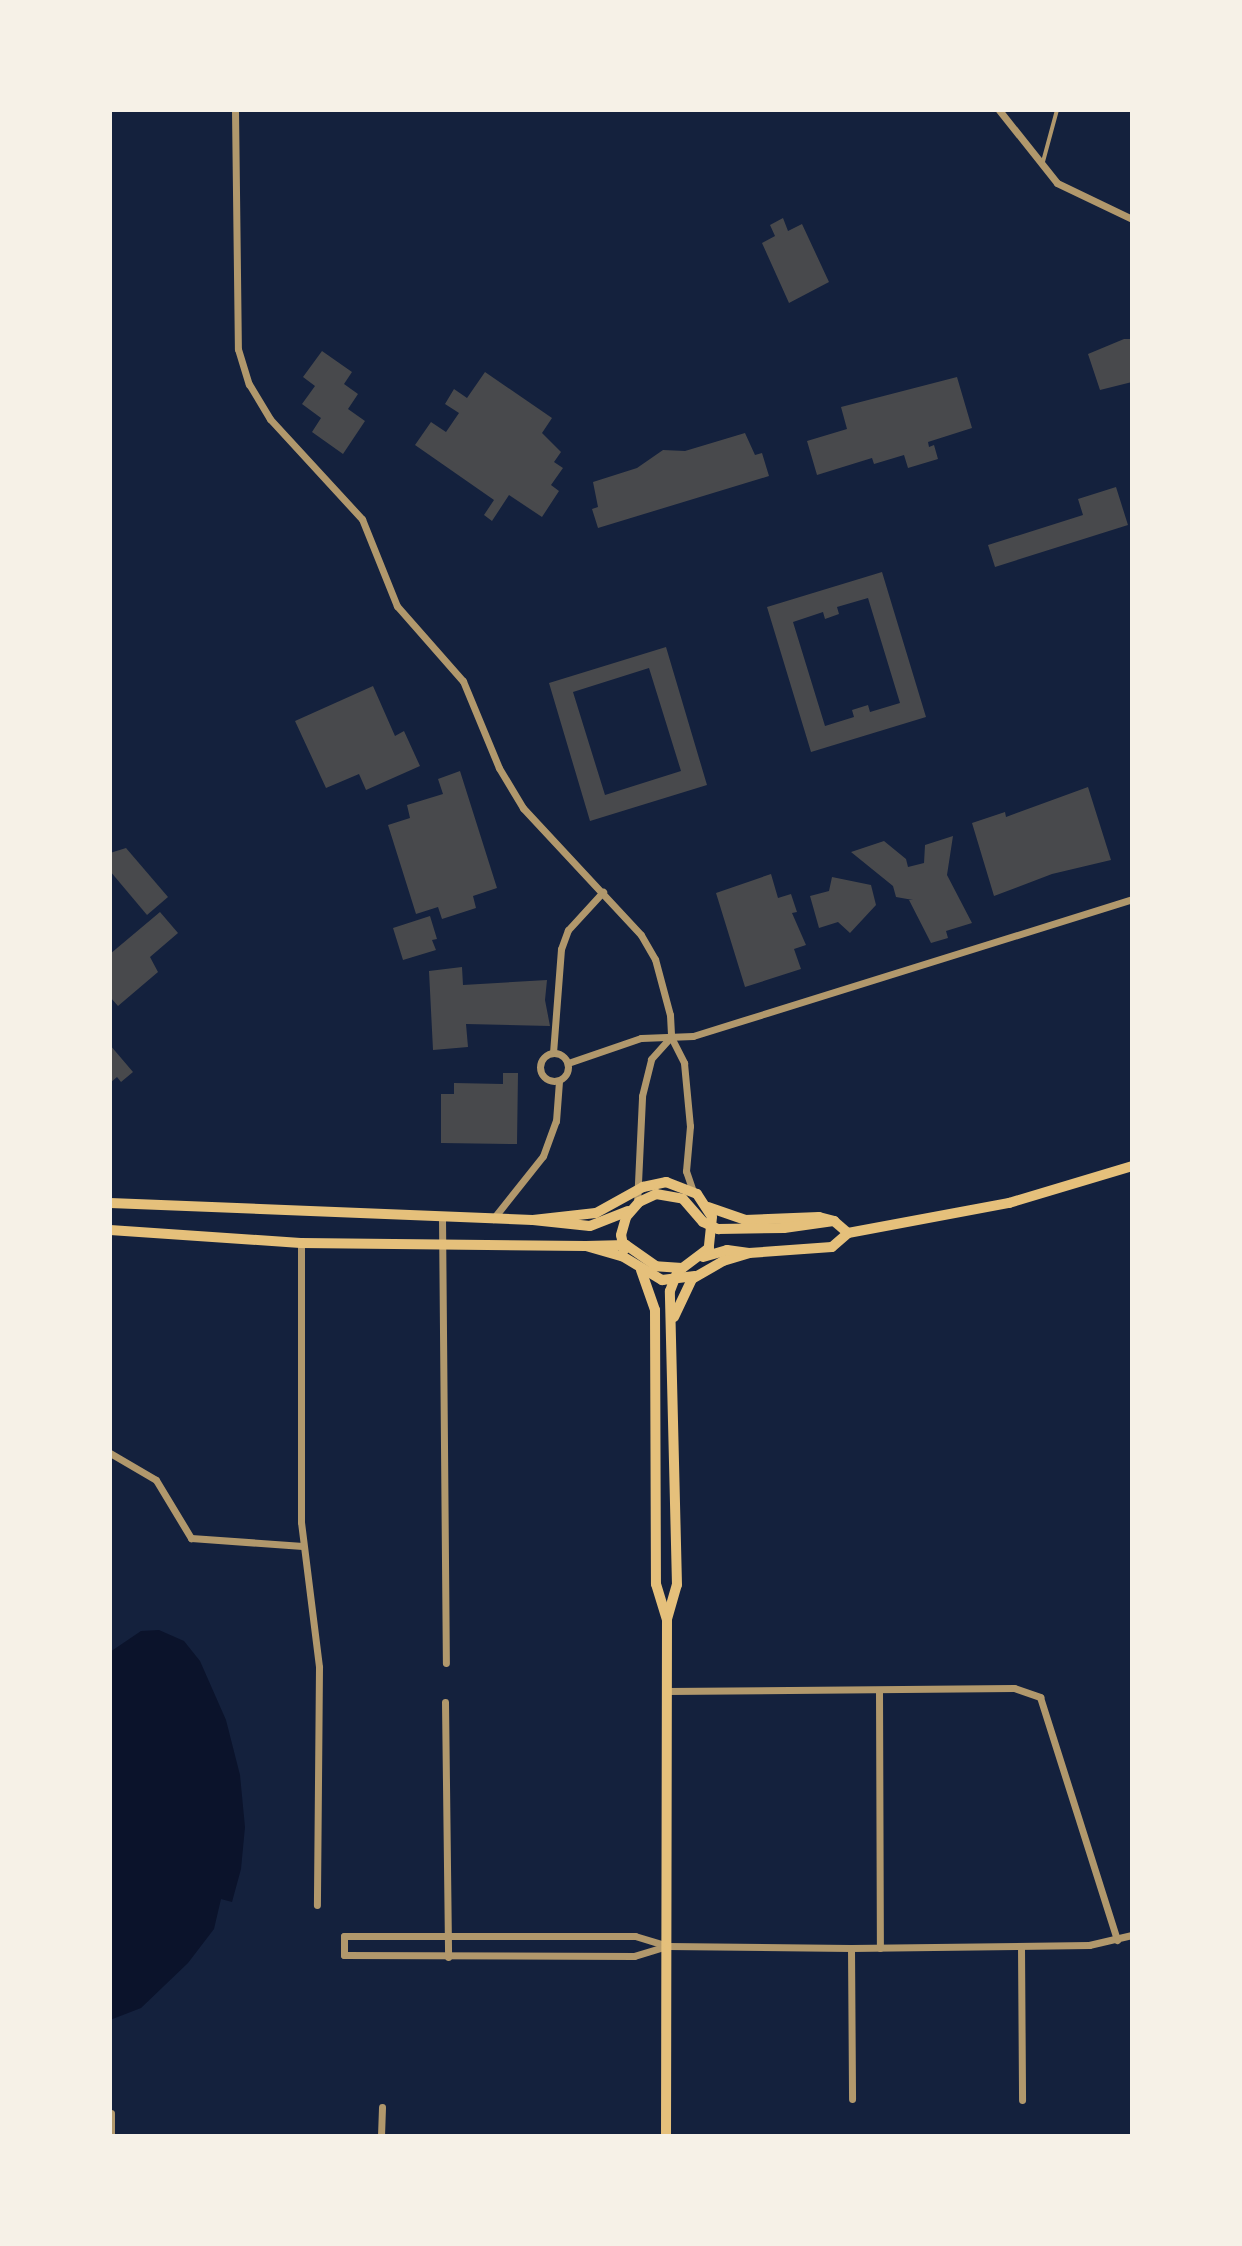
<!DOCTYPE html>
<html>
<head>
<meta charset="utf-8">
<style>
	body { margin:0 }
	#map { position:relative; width:1242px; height:2246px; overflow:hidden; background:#14213d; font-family:Jost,sans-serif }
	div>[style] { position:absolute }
	.water>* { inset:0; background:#0b132b }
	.building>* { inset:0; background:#48494c }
	.service>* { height:3.5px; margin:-1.75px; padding:0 1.75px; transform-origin:1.75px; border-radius:1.75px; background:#b1986c }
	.minor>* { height:7px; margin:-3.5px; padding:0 3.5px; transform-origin:3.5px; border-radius:3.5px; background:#b1986c }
	.minor>.ring { margin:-3.5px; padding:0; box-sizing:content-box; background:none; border:7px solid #b1986c; border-radius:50% }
	.secondary>* { height:10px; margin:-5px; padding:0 5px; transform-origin:5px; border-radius:5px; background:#e5c07b }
	.primary>* { height:10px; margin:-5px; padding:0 5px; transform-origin:5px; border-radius:5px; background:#e5c07b }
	span { translate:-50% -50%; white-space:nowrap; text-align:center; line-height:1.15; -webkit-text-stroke:5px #f6f1e7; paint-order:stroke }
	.frame { position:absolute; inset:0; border:112px solid #f6f1e7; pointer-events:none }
</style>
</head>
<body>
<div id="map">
	<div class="water">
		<i style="clip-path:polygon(159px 1630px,184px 1641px,200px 1661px,226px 1720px,240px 1775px,245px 1827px,241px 1869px,232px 1902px,221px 1899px,214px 1929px,188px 1963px,141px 2008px,110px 2020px,110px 1652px,141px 1631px)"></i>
	</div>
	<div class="building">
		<i style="clip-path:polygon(783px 218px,788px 231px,802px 224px,829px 282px,789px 303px,762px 243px,775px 236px,770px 225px)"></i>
		<i style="clip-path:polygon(1124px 339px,1132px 339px,1132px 382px,1100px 390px,1088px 354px)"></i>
		<i style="clip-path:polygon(322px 351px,352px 372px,344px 384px,358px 394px,348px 409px,365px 421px,343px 454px,312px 432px,321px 418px,302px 404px,315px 386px,303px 377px)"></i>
		<i style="clip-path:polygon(485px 372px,552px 418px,542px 433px,561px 452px,554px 462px,563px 468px,551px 485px,559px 491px,542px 517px,509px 495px,492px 521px,484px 515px,494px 500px,415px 445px,431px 422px,446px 432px,459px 413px,445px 404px,454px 389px,467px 398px)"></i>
		<i style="clip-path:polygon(957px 377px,972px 428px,928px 442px,929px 447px,934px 445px,938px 459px,908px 468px,904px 455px,874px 464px,872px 458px,817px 475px,807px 441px,847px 429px,841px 407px)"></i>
		<i style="clip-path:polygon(745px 433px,755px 455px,762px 453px,769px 476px,598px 528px,592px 509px,598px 507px,593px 482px,637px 468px,663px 450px,685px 451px)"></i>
		<i style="clip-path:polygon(1116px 487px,1128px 525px,995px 567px,988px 545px,1083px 515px,1078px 499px)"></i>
		<i style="clip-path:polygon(evenodd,882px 572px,926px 717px,811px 752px,767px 607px,882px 572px,868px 598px,900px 703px,870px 712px,868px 705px,852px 710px,854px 717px,825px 726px,793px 622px,823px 612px,825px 619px,839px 614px,837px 607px,868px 598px)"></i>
		<i style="clip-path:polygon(evenodd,666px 647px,707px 785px,590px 821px,549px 683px,666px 647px,649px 668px,681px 771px,605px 795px,573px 692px,649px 668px)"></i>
		<i style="clip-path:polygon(373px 686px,395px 736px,404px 731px,420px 766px,366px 790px,359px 774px,326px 788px,295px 721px)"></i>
		<i style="clip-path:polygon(460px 771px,497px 888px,473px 896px,476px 908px,442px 919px,438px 907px,416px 914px,388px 825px,410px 818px,407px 805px,443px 794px,438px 779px)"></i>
		<i style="clip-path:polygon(1088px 787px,1111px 860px,1052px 874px,994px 896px,972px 823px,1005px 812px,1006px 817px)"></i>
		<i style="clip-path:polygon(953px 836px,947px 875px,972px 923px,946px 931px,948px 938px,931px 943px,909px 900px,913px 900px,896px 897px,893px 886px,851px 852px,884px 841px,906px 859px,908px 867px,924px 863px,925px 845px)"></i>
		<i style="clip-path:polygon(126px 848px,168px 897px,147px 915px,110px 871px,110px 853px)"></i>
		<i style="clip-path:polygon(771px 874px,778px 898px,791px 894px,797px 912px,792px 913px,806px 945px,794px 949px,801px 969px,745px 987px,716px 893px)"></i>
		<i style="clip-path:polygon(832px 877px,871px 885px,876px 905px,850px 933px,838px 922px,819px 928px,810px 896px,829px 891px)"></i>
		<i style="clip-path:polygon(160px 912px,178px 933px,150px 957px,158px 972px,118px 1006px,110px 997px,110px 954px)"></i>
		<i style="clip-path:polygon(430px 916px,437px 939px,432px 940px,436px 950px,403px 960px,393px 928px)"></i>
		<i style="clip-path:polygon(462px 967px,463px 985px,547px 980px,545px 1000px,550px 1026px,466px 1024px,468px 1047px,433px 1050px,429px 971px)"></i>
		<i style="clip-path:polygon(110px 1045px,133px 1072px,121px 1082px,117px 1077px,110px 1083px)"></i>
		<i style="clip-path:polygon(503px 1073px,518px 1073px,517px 1144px,441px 1143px,441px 1094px,454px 1094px,454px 1083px,503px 1084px)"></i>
	</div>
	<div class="service">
		<i style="left:1043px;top:162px;width:54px;rotate:-74.9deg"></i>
	</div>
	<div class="minor">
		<i style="left:235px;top:110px;width:239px;rotate:89.3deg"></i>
		<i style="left:238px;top:349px;width:37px;rotate:73deg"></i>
		<i style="left:249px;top:384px;width:41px;rotate:59deg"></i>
		<i style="left:270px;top:419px;width:136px;rotate:47.4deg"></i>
		<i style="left:362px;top:519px;width:94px;rotate:68.1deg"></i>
		<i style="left:397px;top:606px;width:100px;rotate:48.7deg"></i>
		<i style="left:463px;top:681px;width:94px;rotate:67.5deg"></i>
		<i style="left:499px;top:768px;width:47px;rotate:59deg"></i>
		<i style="left:523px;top:808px;width:173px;rotate:47.1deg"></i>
		<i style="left:641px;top:935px;width:28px;rotate:60deg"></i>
		<i style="left:655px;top:959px;width:58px;rotate:75deg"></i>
		<i style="left:670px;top:1015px;width:22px;rotate:87deg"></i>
		<i style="left:671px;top:1037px;width:29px;rotate:63deg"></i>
		<i style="left:684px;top:1063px;width:63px;rotate:84.6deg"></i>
		<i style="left:690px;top:1126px;width:45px;rotate:95.1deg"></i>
		<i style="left:686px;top:1171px;width:21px;rotate:71deg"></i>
		<i style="left:999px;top:110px;width:93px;rotate:51.5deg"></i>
		<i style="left:1057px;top:183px;width:83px;rotate:25.6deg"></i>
		<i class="ring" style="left:540px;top:1053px;width:21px;height:21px"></i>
		<i style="left:553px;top:1053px;width:104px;rotate:-85.6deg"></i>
		<i style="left:561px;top:949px;width:20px;rotate:-70deg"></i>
		<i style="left:568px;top:930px;width:52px;rotate:-47.4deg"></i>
		<i style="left:568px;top:1063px;width:77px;rotate:-18.9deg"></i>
		<i style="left:641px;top:1038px;width:52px;rotate:-2.2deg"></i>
		<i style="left:693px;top:1036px;width:460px;rotate:-17.3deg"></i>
		<i style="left:637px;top:1204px;width:108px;rotate:-87.3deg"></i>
		<i style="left:642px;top:1096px;width:38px;rotate:-76deg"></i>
		<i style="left:651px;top:1059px;width:30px;rotate:-48deg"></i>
		<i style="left:442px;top:1217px;width:446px;rotate:89.5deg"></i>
		<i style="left:493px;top:1219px;width:80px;rotate:-51.6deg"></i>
		<i style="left:543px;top:1156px;width:37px;rotate:-70deg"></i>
		<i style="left:556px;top:1121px;width:40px;rotate:-85.7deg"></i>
		<i style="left:301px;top:1243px;width:279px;rotate:90deg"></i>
		<i style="left:301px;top:1522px;width:146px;rotate:82.9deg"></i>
		<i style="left:319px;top:1667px;width:238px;rotate:90.5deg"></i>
		<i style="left:110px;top:1453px;width:53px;rotate:30.4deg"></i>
		<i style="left:156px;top:1480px;width:68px;rotate:58.9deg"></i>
		<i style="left:191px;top:1538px;width:112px;rotate:4.1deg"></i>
		<i style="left:879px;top:1690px;width:258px;rotate:89.8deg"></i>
		<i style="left:667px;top:1691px;width:347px;rotate:-0.5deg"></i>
		<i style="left:1014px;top:1688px;width:28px;rotate:19deg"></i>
		<i style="left:1040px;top:1697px;width:255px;rotate:72.4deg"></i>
		<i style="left:445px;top:1702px;width:255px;rotate:89.3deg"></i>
		<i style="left:667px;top:1946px;width:34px;rotate:163deg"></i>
		<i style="left:634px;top:1956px;width:290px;rotate:-179.8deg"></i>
		<i style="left:344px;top:1955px;width:19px;rotate:-90deg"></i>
		<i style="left:344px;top:1936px;width:291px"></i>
		<i style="left:635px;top:1936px;width:34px;rotate:17deg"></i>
		<i style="left:667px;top:1946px;width:184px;rotate:0.6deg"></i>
		<i style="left:851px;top:1948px;width:238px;rotate:-0.7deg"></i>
		<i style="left:1089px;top:1945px;width:44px;rotate:-13.1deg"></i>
		<i style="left:1021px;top:1947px;width:153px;rotate:89.6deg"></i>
		<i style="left:851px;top:1948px;width:151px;rotate:89.6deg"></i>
		<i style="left:111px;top:2136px;width:23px;rotate:-90deg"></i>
		<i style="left:381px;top:2136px;width:29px;rotate:-88deg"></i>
	</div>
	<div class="secondary">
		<i style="left:708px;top:1207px;width:39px;rotate:19deg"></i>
		<i style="left:745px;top:1220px;width:74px;rotate:-2.3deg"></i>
		<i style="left:819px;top:1217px;width:16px;rotate:15deg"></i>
		<i style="left:834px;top:1221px;width:18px;rotate:41deg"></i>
		<i style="left:533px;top:1220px;width:57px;rotate:6deg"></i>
		<i style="left:590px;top:1226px;width:41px;rotate:-21.5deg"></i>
		<i style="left:624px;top:1250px;width:15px;rotate:-101deg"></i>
		<i style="left:621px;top:1235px;width:19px;rotate:-74deg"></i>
		<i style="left:626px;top:1217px;width:20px;rotate:-49deg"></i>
		<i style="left:639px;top:1202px;width:19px;rotate:-25deg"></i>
		<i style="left:656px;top:1194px;width:27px;rotate:10deg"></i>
		<i style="left:683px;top:1199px;width:30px;rotate:49deg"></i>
		<i style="left:703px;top:1222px;width:17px;rotate:25deg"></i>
		<i style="left:718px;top:1229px;width:66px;rotate:-0.9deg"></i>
		<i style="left:784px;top:1228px;width:50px;rotate:-8deg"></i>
		<i style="left:641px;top:1270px;width:42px;rotate:70.7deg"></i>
		<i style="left:655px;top:1310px;width:274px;rotate:89.8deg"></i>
		<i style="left:656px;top:1584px;width:37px;rotate:73deg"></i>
		<i style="left:667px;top:1619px;width:517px;rotate:90.11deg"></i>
		<i style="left:674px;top:1317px;width:42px;rotate:-64.7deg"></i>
		<i style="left:692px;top:1279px;width:36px;rotate:-30deg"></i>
		<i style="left:723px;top:1261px;width:27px;rotate:-17deg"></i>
		<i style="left:749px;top:1253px;width:83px;rotate:-4.1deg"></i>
		<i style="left:832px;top:1247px;width:21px;rotate:-41deg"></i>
		<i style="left:848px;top:1233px;width:164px;rotate:-10.6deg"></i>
		<i style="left:1009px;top:1203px;width:128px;rotate:-16.7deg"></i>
		<i style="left:667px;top:1619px;width:35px;rotate:-74deg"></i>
		<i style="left:677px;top:1585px;width:294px;rotate:-91.4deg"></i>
		<i style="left:670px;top:1291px;width:19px;rotate:-69deg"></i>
	</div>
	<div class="primary">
		<i style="left:110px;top:1203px;width:423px;rotate:2.3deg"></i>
		<i style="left:533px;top:1220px;width:63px;rotate:-6.3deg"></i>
		<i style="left:596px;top:1213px;width:54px;rotate:-29deg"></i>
		<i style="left:643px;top:1187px;width:24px;rotate:-12deg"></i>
		<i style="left:666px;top:1182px;width:33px;rotate:21deg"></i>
		<i style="left:697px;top:1194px;width:27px;rotate:57deg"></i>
		<i style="left:712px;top:1217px;width:31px;rotate:96deg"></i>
		<i style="left:709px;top:1248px;width:34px;rotate:143deg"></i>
		<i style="left:682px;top:1268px;width:26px;rotate:-176deg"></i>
		<i style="left:656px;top:1266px;width:37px;rotate:-145deg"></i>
		<i style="left:626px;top:1245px;width:40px;rotate:178.6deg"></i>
		<i style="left:110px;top:1230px;width:191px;rotate:3.9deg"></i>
		<i style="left:301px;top:1243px;width:285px;rotate:0.6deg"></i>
		<i style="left:586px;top:1246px;width:37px;rotate:16deg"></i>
		<i style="left:622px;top:1256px;width:47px;rotate:31deg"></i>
		<i style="left:662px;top:1280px;width:33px;rotate:-7deg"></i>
		<i style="left:703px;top:1257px;width:25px;rotate:-16deg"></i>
		<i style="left:727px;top:1250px;width:22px;rotate:8deg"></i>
	</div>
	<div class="frame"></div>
</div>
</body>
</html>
